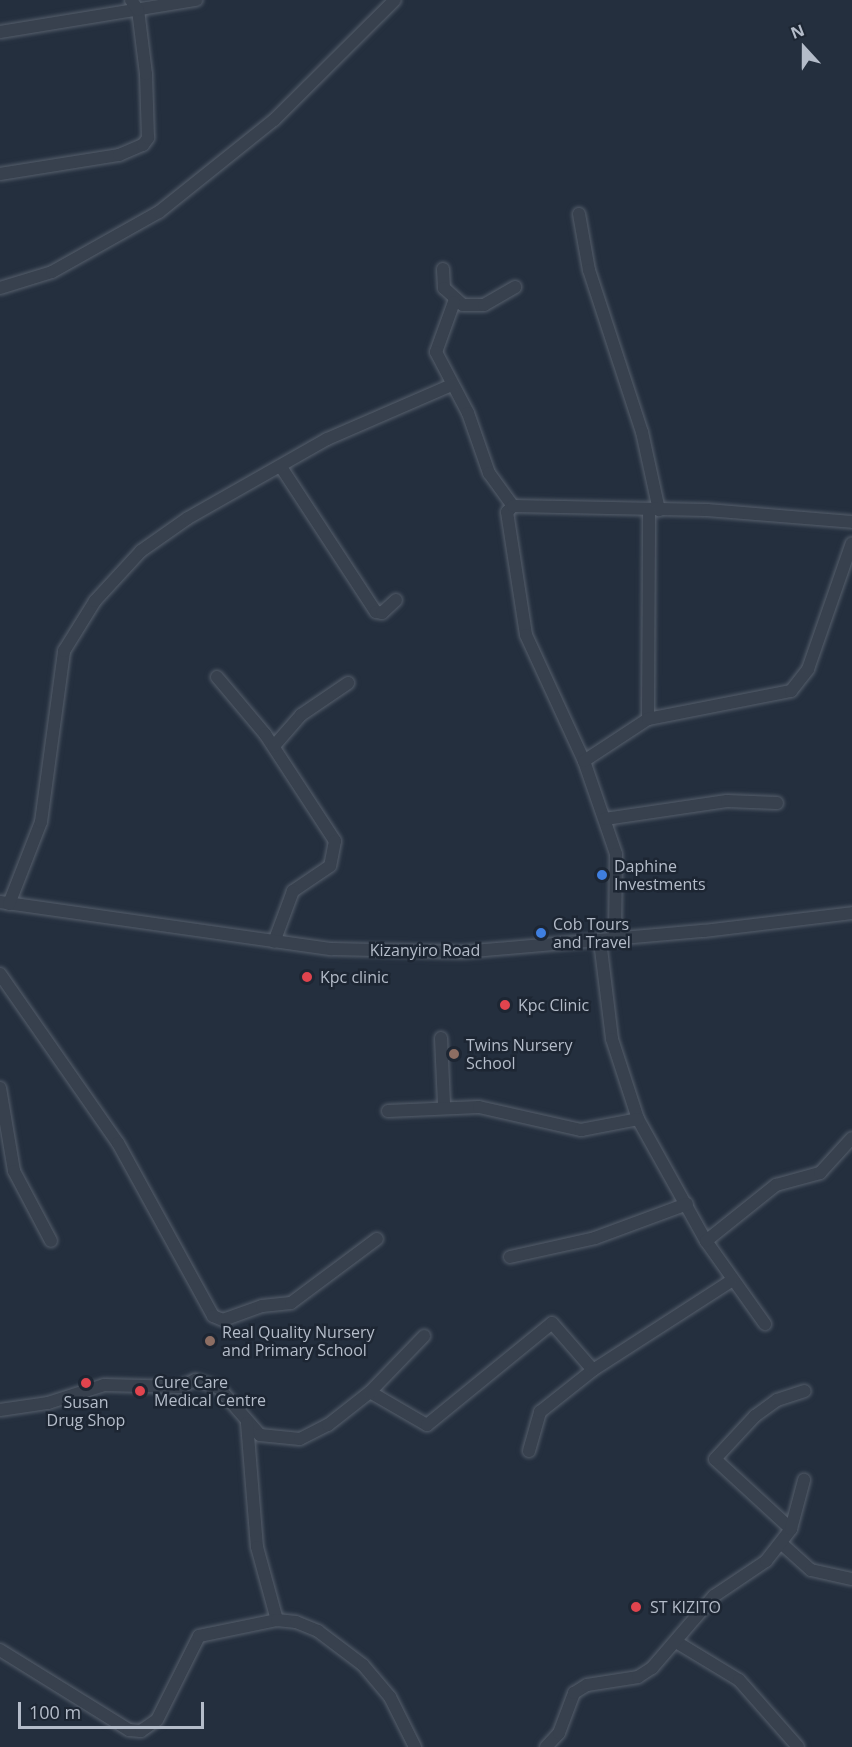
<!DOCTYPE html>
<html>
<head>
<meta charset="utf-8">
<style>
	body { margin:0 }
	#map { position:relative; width:852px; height:1747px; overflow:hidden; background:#242f3e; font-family:"Open Sans",sans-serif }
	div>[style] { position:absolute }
	.roads { filter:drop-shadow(0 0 2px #565f6c) drop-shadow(0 0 2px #565f6c) }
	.street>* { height:12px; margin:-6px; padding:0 6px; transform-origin:6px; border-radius:6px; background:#38414e }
	.dots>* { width:16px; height:16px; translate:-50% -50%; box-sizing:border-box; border:3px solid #1d2633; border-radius:50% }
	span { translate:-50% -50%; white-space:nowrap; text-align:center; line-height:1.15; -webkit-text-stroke:5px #1d2633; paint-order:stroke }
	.poi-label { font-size:16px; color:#b4bcc9 }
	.left { translate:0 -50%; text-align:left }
	.street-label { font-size:16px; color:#b4bcc9 }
	.north { position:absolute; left:774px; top:18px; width:60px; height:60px; -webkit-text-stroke:4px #1d2633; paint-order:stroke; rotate:339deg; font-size:16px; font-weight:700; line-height:24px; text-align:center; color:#b4bcc9 }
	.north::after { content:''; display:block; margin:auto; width:21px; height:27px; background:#b4bcc9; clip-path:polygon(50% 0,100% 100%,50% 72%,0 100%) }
	.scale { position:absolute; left:18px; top:1702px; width:186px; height:27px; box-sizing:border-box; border:3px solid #b4bcc9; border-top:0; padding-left:8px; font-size:18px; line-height:21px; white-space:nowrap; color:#b4bcc9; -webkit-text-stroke:4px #1d2633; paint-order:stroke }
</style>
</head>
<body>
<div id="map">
	<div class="roads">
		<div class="street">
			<i style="left:0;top:32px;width:199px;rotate:-9.3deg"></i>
			<i style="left:0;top:174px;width:121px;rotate:-9.1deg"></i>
			<i style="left:119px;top:155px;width:26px;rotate:-23deg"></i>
			<i style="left:143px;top:145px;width:9px;rotate:-54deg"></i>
			<i style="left:148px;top:138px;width:64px;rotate:-91.8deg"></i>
			<i style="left:146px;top:74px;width:64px;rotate:-97.1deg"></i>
			<i style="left:138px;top:10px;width:12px;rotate:-125deg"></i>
			<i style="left:579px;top:214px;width:57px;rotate:79.9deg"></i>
			<i style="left:589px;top:270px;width:170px;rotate:71.9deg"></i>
			<i style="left:642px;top:432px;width:80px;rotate:77.7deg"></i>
			<i style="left:443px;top:269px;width:19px;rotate:87deg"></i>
			<i style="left:444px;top:288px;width:25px;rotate:42deg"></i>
			<i style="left:463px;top:305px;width:21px"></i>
			<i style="left:484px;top:305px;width:36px;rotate:-30deg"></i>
			<i style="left:0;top:288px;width:54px;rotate:-17.1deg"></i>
			<i style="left:52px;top:272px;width:123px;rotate:-29.3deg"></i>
			<i style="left:159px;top:212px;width:147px;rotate:-38.7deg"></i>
			<i style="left:274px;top:120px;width:170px;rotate:-44.8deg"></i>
			<i style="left:454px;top:302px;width:53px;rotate:109.8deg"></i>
			<i style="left:436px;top:352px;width:69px;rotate:62.3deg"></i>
			<i style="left:468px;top:413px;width:64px;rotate:70.7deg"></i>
			<i style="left:489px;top:473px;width:41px;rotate:54deg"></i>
			<i style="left:281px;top:467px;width:173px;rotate:56.8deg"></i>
			<i style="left:376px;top:612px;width:6px;rotate:9deg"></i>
			<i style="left:382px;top:613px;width:19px;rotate:-43deg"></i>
			<i style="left:513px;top:506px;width:8px;rotate:135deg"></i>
			<i style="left:507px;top:512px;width:124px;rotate:81.2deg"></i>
			<i style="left:526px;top:635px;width:139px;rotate:65.3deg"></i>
			<i style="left:584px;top:761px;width:98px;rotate:71deg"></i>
			<i style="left:616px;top:854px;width:86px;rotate:90.7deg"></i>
			<i style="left:513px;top:506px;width:194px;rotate:1.2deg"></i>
			<i style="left:707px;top:510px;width:145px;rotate:4.7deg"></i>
			<i style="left:217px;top:677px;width:75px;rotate:49.9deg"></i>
			<i style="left:265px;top:734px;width:128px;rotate:56.8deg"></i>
			<i style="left:335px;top:841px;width:25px;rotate:101deg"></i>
			<i style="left:330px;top:866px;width:45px;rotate:146deg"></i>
			<i style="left:293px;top:891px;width:54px;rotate:110.4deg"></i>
			<i style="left:648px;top:719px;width:209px;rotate:-89.7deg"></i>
			<i style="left:274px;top:746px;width:41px;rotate:-48.9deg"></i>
			<i style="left:301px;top:715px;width:57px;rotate:-34.2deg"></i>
			<i style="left:584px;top:761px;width:77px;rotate:-33.3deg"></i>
			<i style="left:648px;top:719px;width:146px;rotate:-11.1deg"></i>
			<i style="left:791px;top:691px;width:28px;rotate:-52deg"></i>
			<i style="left:808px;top:669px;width:133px;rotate:-70.8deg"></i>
			<i style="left:605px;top:819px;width:123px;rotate:-8.4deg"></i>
			<i style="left:727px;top:801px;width:50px;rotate:2.3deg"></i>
			<i style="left:0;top:902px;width:335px;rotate:8.1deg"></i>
			<i style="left:332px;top:949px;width:130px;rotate:1.3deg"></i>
			<i style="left:462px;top:952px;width:243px;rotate:-5deg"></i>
			<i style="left:704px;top:931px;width:149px;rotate:-6.9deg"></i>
			<i style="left:9px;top:904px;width:88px;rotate:-68.7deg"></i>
			<i style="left:41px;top:822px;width:173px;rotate:-82.3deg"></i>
			<i style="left:64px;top:651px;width:59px;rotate:-58.2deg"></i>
			<i style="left:95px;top:601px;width:68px;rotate:-47.4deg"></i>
			<i style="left:141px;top:551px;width:57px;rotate:-35.1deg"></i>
			<i style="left:188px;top:518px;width:160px;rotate:-29.6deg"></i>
			<i style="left:327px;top:439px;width:136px;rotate:-23.4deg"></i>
			<i style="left:600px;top:941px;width:99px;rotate:83deg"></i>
			<i style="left:612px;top:1039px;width:84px;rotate:72deg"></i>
			<i style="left:638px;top:1119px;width:140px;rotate:60.9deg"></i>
			<i style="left:706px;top:1241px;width:102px;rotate:54.6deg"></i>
			<i style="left:0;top:974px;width:206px;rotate:55.1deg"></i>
			<i style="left:118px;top:1143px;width:197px;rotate:61.2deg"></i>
			<i style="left:213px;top:1316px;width:11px;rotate:22deg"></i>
			<i style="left:223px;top:1320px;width:41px;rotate:-19.7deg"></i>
			<i style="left:262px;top:1306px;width:29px;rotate:-6deg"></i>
			<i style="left:291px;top:1303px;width:107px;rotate:-36.7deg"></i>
			<i style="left:441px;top:1038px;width:67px;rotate:87.4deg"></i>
			<i style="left:0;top:1088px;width:84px;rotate:80.4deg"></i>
			<i style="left:14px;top:1171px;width:79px;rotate:62.1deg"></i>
			<i style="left:388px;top:1111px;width:91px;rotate:-2.5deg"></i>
			<i style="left:479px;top:1107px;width:105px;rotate:12.7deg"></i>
			<i style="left:581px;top:1130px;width:58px;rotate:-10.9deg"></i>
			<i style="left:706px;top:1241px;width:90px;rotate:-38.7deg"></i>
			<i style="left:776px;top:1185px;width:46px;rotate:-15.3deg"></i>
			<i style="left:820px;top:1173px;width:47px;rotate:-47.6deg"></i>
			<i style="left:510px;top:1257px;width:87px;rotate:-12.6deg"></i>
			<i style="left:595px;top:1238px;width:98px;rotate:-20.3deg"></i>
			<i style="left:370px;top:1392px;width:66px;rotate:30.1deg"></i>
			<i style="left:427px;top:1425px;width:161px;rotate:-39.2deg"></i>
			<i style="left:552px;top:1323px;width:62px;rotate:48.9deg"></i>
			<i style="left:0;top:1410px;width:49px;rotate:-8.3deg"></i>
			<i style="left:48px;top:1403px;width:59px;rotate:-17.8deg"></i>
			<i style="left:104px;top:1385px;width:76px;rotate:1.5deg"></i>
			<i style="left:180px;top:1387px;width:17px;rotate:-25deg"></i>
			<i style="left:195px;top:1380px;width:25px;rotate:18deg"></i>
			<i style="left:219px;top:1388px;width:62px;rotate:48.9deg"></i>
			<i style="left:260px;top:1435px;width:40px;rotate:5.7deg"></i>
			<i style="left:300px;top:1439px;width:31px;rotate:-27deg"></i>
			<i style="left:328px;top:1425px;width:53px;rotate:-38.2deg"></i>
			<i style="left:370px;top:1392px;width:78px;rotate:-46deg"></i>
			<i style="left:247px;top:1423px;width:124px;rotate:85.4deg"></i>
			<i style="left:257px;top:1547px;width:76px;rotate:74.7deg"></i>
			<i style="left:529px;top:1451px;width:41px;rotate:-74.2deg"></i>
			<i style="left:540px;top:1412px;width:68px;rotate:-38.4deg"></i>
			<i style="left:593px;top:1370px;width:164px;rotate:-32.8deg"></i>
			<i style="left:791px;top:1529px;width:103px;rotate:-137.4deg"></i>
			<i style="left:715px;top:1459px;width:59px;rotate:-47.1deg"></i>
			<i style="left:755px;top:1416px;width:27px;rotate:-36deg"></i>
			<i style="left:777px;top:1400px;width:29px;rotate:-18deg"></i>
			<i style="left:782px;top:1544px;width:39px;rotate:42deg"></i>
			<i style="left:811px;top:1570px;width:42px;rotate:12.4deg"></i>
			<i style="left:678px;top:1643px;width:71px;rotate:31.2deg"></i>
			<i style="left:739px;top:1680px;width:89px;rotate:48.6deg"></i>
			<i style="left:0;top:1650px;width:152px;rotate:31.8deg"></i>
			<i style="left:129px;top:1730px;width:12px;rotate:5deg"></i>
			<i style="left:141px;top:1731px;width:19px;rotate:-35deg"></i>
			<i style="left:157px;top:1720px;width:94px;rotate:-63.4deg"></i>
			<i style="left:199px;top:1636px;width:80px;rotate:-11.6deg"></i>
			<i style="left:277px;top:1620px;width:19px;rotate:6deg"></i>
			<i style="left:296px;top:1622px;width:24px;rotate:22deg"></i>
			<i style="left:318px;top:1631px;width:56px;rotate:37.1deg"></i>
			<i style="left:363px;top:1665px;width:42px;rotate:49.8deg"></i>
			<i style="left:390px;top:1697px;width:56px;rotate:63.4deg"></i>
			<i style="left:546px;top:1747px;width:19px;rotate:-47deg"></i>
			<i style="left:559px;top:1733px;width:43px;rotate:-69.4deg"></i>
			<i style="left:574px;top:1693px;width:15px;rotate:-32deg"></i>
			<i style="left:587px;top:1685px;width:52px;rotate:-8.9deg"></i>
			<i style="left:638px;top:1677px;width:17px;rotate:-33deg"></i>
			<i style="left:652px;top:1668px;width:95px;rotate:-49.3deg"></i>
			<i style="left:714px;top:1596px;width:63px;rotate:-33.9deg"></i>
			<i style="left:766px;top:1561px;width:41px;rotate:-52deg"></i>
			<i style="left:791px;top:1529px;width:51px;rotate:-75.1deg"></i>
		</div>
	</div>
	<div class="dots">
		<i style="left:602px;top:875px;background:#3f7fe0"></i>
		<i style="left:541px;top:933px;background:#3f7fe0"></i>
		<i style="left:307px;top:977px;background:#e0444e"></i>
		<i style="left:505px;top:1005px;background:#e0444e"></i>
		<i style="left:454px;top:1054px;background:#8d6e63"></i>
		<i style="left:210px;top:1341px;background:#8d6e63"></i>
		<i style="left:86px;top:1383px;background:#e0444e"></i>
		<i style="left:140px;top:1391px;background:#e0444e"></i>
		<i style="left:636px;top:1607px;background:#e0444e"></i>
	</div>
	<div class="poi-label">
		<span class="left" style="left:614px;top:875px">Daphine<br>Investments</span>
		<span class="left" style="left:553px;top:933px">Cob Tours<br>and Travel</span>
		<span class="left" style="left:320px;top:977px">Kpc clinic</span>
		<span class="left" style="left:518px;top:1005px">Kpc Clinic</span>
		<span class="left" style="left:466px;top:1054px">Twins Nursery<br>School</span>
		<span class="left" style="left:222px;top:1341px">Real Quality Nursery<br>and Primary School</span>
		<span class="left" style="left:154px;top:1391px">Cure Care<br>Medical Centre</span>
		<span style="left:86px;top:1411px">Susan<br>Drug Shop</span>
		<span class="left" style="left:650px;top:1607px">ST KIZITO</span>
	</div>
	<div class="street-label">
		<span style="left:425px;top:950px">Kizanyiro Road</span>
	</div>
	<div class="north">N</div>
	<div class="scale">100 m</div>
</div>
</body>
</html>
